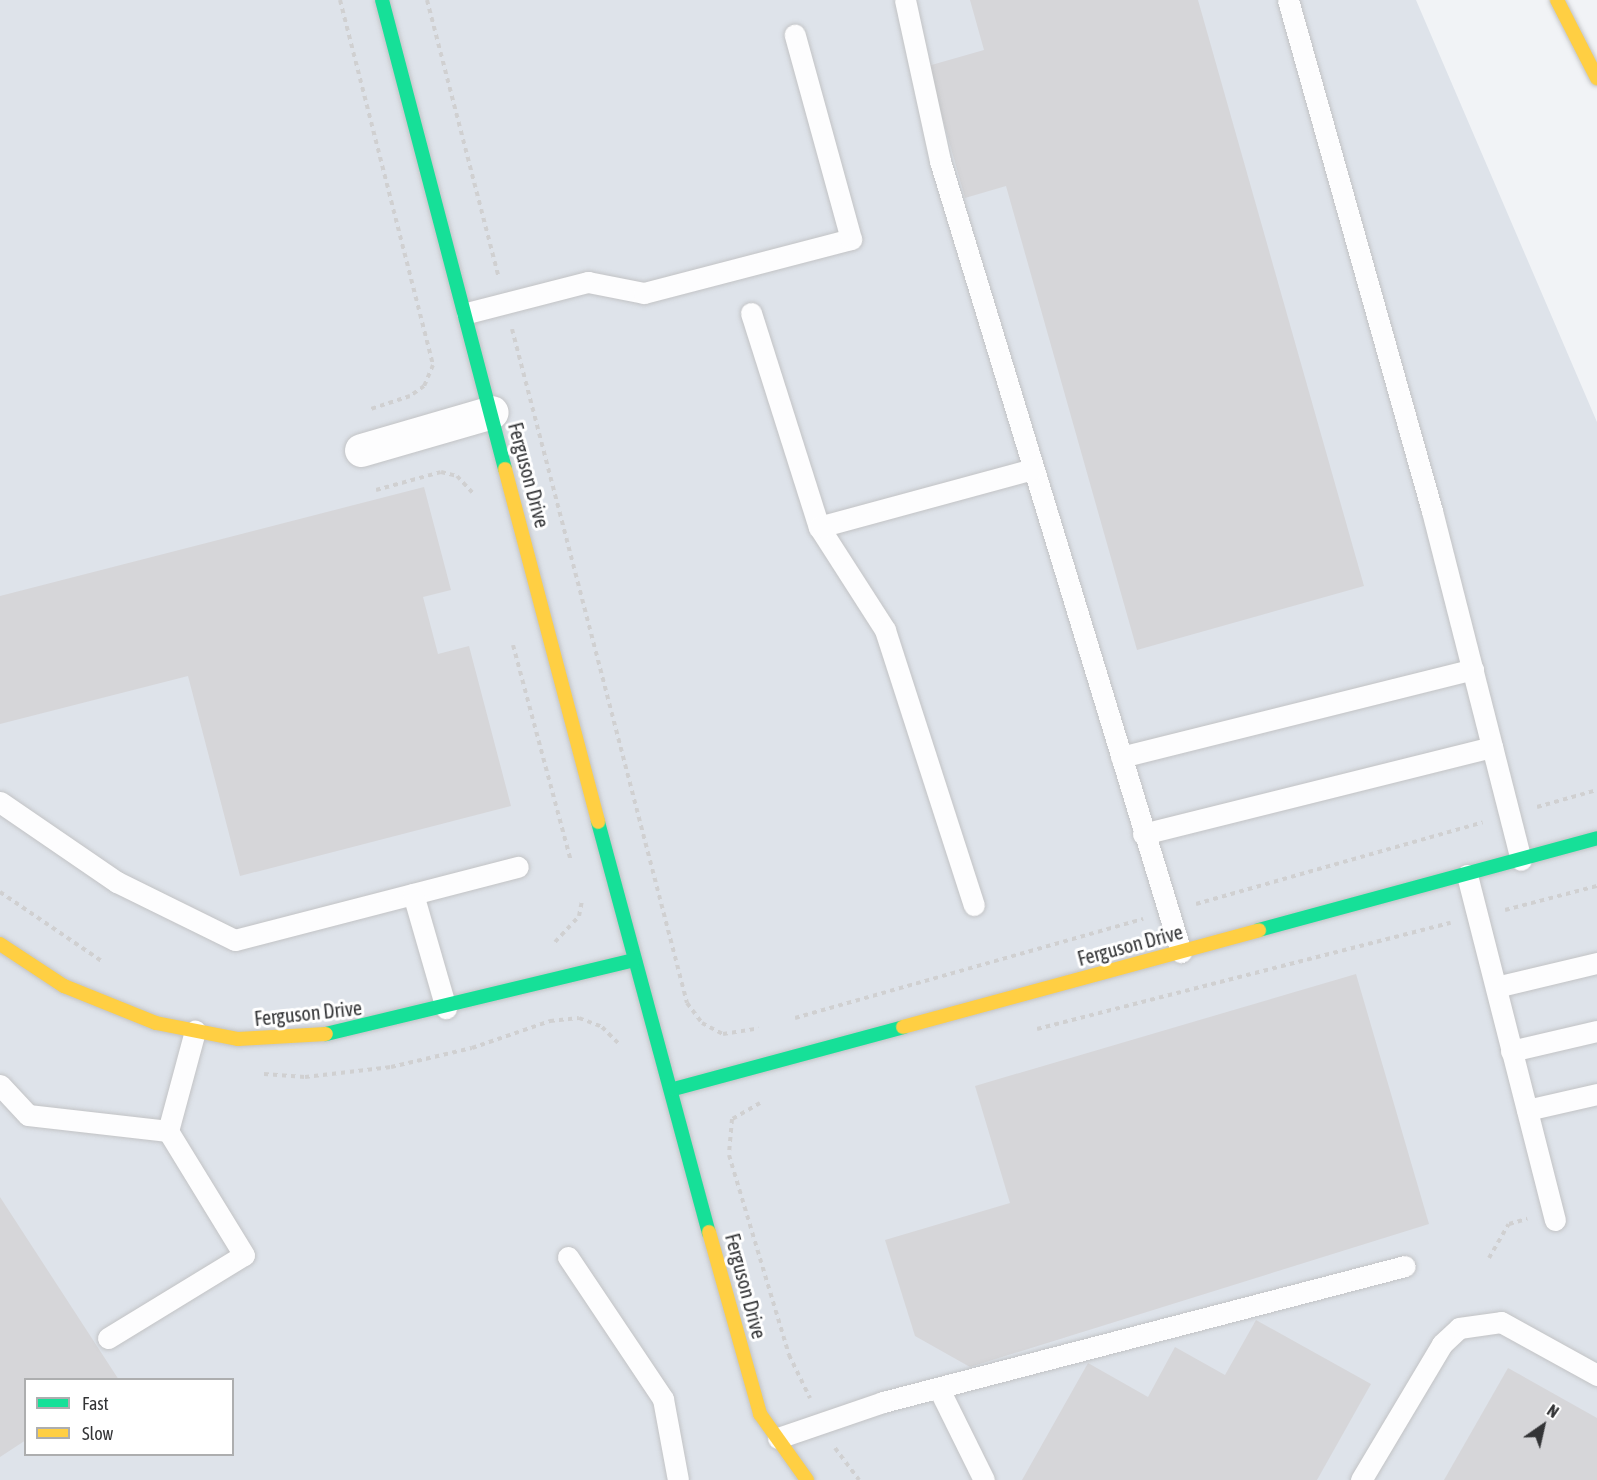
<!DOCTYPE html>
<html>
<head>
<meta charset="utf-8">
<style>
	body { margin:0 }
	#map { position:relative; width:1597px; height:1480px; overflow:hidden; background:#f1f3f6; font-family:"Asap Condensed",sans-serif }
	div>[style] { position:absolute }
	.built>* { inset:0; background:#dee3ea }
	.building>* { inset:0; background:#d6d6d9 }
	.path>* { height:4px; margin-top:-2px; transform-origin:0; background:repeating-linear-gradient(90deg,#d0d0d1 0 4.5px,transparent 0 9px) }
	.roads { filter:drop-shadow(0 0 2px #c2c3c5) drop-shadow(0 0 2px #c2c3c5) }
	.lane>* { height:21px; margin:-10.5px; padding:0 10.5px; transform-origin:10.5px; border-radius:10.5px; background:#fdfdfe }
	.street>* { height:33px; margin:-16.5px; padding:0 16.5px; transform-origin:16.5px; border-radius:16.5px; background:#fdfdfe }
	.fast>* { height:14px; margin:-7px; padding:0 7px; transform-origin:7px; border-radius:7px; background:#16e098 }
	.slow>* { height:14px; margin:-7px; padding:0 7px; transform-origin:7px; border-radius:7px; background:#ffcf43 }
	span { translate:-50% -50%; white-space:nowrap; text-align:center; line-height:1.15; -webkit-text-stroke:6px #fff; paint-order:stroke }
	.street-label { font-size:20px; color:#333436 }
	.legend { position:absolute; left:24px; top:1378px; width:210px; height:78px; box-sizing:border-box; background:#fff; border:2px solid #adaeaf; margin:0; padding:8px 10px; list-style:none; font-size:18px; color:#333436 }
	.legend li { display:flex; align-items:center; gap:12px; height:30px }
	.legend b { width:30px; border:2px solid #adaeaf }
	.north { position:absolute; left:1513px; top:1396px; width:60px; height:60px; -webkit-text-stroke:4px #fff; paint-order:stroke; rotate:34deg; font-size:16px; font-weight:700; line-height:24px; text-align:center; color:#333436 }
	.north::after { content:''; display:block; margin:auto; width:21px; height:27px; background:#333436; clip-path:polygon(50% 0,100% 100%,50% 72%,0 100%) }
</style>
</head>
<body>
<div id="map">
	<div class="built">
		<i style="clip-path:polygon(evenodd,0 0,1416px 0,1597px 422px,1597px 1480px,0 1480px,0 0,26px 1380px,232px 1380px,232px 1454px,26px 1454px,26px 1380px)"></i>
	</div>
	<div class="building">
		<i style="clip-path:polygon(970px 0,1198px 0,1364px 586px,1137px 650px,1006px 186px,965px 198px,928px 66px,984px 50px)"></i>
		<i style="clip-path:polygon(424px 487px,451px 590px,423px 597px,438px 654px,469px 646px,511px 806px,240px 876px,188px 676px,0 724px,0 596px)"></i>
		<i style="clip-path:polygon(1356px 974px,1429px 1224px,970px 1367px,915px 1336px,885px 1240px,1010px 1203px,975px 1086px)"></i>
		<i style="clip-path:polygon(0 1197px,119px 1380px,26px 1380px,26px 1440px,0 1457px)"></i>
		<i style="clip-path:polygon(1256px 1320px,1371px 1384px,1317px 1480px,1022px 1480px,1088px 1363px,1148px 1397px,1175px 1347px,1225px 1375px)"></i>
		<i style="clip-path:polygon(1508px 1368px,1597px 1418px,1597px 1480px,1444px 1480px)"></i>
	</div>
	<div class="path">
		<i style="left:340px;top:0;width:377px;rotate:75.7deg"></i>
		<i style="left:433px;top:365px;width:23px;rotate:113deg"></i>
		<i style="left:424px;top:386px;width:17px;rotate:144deg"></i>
		<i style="left:410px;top:396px;width:41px;rotate:161.6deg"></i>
		<i style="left:427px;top:0;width:284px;rotate:75.5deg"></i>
		<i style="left:512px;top:329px;width:696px;rotate:75.44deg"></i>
		<i style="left:687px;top:1003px;width:25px;rotate:53deg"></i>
		<i style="left:702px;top:1023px;width:24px;rotate:28deg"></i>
		<i style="left:723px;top:1034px;width:36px;rotate:-9deg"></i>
		<i style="left:376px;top:490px;width:67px;rotate:-15.5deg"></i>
		<i style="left:441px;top:472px;width:16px;rotate:14deg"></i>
		<i style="left:457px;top:476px;width:23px;rotate:47deg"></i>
		<i style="left:513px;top:645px;width:224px;rotate:75deg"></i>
		<i style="left:1537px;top:807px;width:62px;rotate:-15.8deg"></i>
		<i style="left:0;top:892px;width:125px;rotate:34.2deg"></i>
		<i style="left:1196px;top:904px;width:298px;rotate:-15.9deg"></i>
		<i style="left:1505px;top:910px;width:95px;rotate:-14.6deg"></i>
		<i style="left:555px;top:942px;width:35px;rotate:-47deg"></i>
		<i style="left:579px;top:916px;width:16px;rotate:-79deg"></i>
		<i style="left:795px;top:1018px;width:362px;rotate:-15.9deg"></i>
		<i style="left:1037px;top:1029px;width:427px;rotate:-14.4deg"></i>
		<i style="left:264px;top:1074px;width:41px;rotate:4.2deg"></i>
		<i style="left:305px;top:1077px;width:87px;rotate:-6.6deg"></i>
		<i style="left:391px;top:1067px;width:83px;rotate:-13.2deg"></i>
		<i style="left:472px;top:1048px;width:83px;rotate:-19.1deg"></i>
		<i style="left:550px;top:1021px;width:29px;rotate:-6deg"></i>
		<i style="left:579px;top:1018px;width:25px;rotate:21deg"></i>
		<i style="left:602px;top:1027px;width:25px;rotate:45deg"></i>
		<i style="left:760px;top:1103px;width:32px;rotate:150deg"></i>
		<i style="left:732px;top:1119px;width:36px;rotate:95deg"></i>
		<i style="left:729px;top:1155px;width:209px;rotate:73.3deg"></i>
		<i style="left:789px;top:1355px;width:48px;rotate:64deg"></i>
		<i style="left:1489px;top:1258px;width:39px;rotate:-60deg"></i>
		<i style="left:1509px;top:1224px;width:19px;rotate:-16deg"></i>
		<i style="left:835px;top:1448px;width:40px;rotate:53deg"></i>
	</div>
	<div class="roads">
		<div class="lane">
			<i style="left:905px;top:0;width:165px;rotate:77.7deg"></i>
			<i style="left:940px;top:161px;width:827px;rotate:73.06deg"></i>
			<i style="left:1288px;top:0;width:531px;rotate:74.26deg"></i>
			<i style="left:1432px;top:511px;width:360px;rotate:75.7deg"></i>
			<i style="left:467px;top:313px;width:125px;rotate:-14.4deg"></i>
			<i style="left:588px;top:282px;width:57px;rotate:11.1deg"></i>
			<i style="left:644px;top:293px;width:214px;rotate:-14.6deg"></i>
			<i style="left:851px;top:239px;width:212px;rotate:-105.4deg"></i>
			<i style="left:751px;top:313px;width:225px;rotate:72.4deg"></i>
			<i style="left:819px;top:527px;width:122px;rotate:57.3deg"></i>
			<i style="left:885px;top:630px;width:289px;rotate:72.1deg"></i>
			<i style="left:819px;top:527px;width:221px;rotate:-15.2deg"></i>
			<i style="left:1121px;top:757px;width:363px;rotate:-14deg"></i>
			<i style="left:0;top:802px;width:142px;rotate:34.4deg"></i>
			<i style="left:117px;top:882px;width:131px;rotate:26.2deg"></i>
			<i style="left:235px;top:940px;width:292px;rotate:-14.5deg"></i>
			<i style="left:1143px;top:834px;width:360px;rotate:-14deg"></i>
			<i style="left:1467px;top:875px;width:356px;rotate:75.7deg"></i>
			<i style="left:413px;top:894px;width:119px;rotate:73.9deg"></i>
			<i style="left:1496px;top:987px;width:104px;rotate:-13.4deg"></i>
			<i style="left:1511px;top:1051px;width:88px;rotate:-13.1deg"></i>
			<i style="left:0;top:1085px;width:41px;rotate:47deg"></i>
			<i style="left:28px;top:1115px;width:141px;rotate:6.5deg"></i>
			<i style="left:1527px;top:1110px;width:72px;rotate:-12.9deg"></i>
			<i style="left:568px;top:1257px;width:171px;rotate:56.2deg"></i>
			<i style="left:663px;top:1399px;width:82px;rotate:79.5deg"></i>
			<i style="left:108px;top:1338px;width:159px;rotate:-31.4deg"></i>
			<i style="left:244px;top:1255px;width:145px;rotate:-121.5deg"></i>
			<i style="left:168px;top:1131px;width:104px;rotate:-74.9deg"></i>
			<i style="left:940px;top:1391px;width:99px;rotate:63.7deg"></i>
			<i style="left:778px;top:1438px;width:111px;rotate:-18.9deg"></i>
			<i style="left:883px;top:1402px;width:539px;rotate:-14.6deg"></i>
			<i style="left:1361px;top:1480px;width:158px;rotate:-59.2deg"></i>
			<i style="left:1442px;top:1344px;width:23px;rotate:-43deg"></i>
			<i style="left:1459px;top:1328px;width:42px;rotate:-8.1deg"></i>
			<i style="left:1501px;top:1322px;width:110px;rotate:28.9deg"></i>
		</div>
		<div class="street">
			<i style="left:361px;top:450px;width:136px;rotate:-16.2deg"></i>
		</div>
		<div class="fast">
			<i style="left:382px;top:0;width:485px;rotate:75.3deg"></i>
			<i style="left:598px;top:822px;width:425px;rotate:74.9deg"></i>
			<i style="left:1259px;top:930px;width:350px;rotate:-15.2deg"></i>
			<i style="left:326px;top:1034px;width:317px;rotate:-13.5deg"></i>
			<i style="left:674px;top:1089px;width:237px;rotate:-15.1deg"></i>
		</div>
		<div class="slow">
			<i style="left:1557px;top:0;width:88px;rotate:62.9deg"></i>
			<i style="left:505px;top:469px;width:365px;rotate:75.2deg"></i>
			<i style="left:0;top:944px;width:77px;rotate:33.3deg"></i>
			<i style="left:64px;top:986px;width:99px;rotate:21.9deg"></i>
			<i style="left:156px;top:1023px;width:84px;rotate:11deg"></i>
			<i style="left:238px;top:1039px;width:88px;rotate:-3.3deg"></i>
			<i style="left:903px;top:1027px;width:369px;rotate:-15.2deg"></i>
			<i style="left:709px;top:1232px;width:189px;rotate:74.3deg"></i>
			<i style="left:760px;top:1414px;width:81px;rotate:54.5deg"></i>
		</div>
	</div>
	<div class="street-label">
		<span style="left:529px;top:475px;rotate:75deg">Ferguson Drive</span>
		<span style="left:1130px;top:945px;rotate:-15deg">Ferguson Drive</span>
		<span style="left:308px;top:1013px;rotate:-6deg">Ferguson Drive</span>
		<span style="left:746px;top:1286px;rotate:75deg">Ferguson Drive</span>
	</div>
	<ul class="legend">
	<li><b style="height:8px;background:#16e098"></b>Fast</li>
	<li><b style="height:8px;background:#ffcf43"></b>Slow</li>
	</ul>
	<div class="north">N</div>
</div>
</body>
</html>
